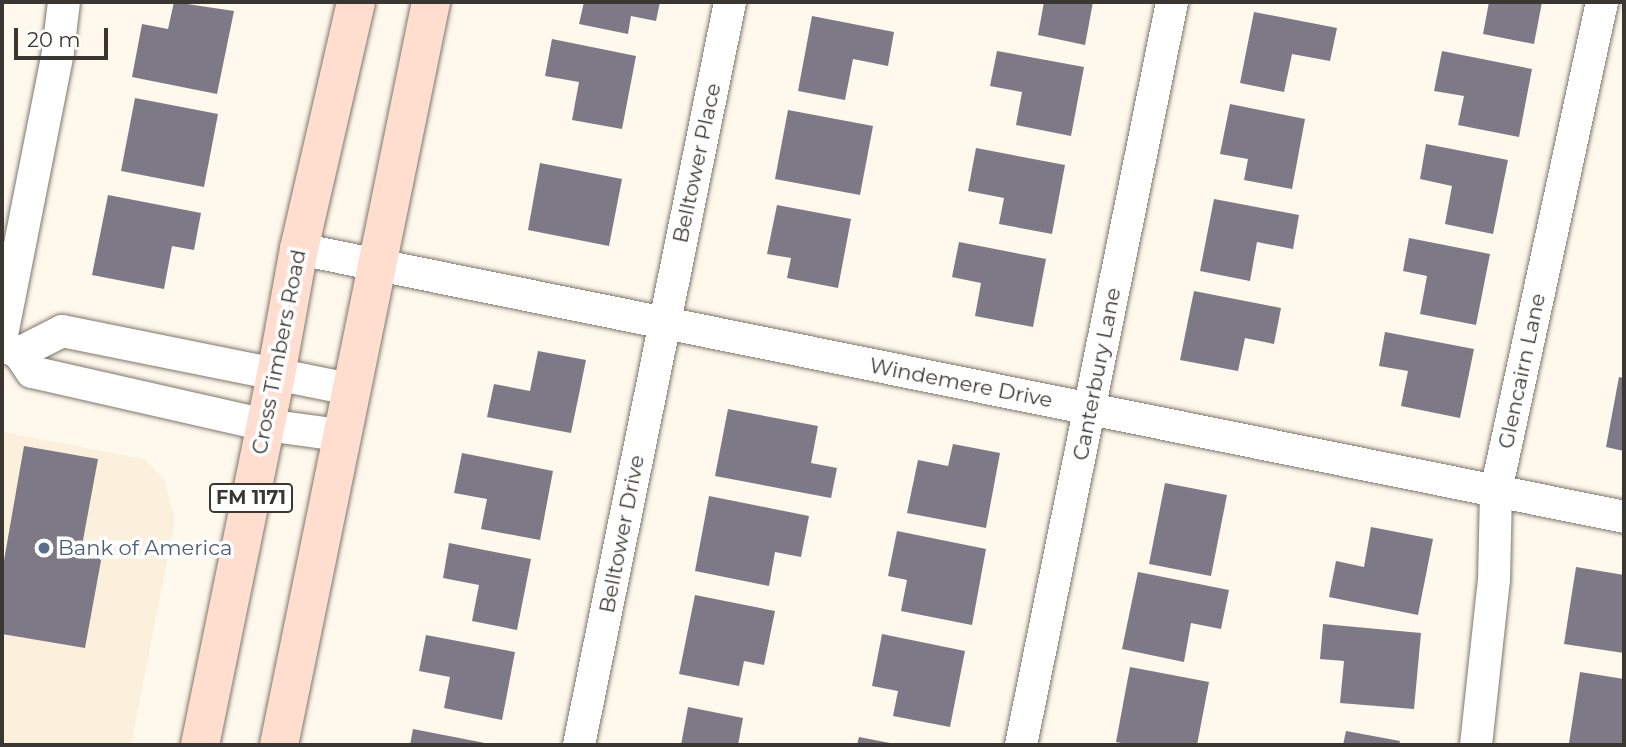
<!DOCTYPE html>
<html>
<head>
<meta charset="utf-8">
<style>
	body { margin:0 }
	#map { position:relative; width:1626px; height:747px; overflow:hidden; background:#fef8ed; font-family:Montserrat,sans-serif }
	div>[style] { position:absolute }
	.built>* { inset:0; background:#fbf0db }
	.building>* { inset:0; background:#7e7986 }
	.roads { filter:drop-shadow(0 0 2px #7e776b) drop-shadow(0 0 2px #7e776b) }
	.minor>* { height:32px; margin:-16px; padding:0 16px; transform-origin:16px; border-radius:16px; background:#fff }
	.primary>* { height:38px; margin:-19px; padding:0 19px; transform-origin:19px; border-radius:19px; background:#ffddcf }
	.dots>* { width:19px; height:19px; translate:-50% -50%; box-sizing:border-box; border:4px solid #fff; border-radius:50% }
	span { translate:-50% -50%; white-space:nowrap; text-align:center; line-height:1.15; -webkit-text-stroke:7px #fff; paint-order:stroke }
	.shield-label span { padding:2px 5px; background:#fff; border:2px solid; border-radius:5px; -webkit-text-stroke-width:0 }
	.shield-label { font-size:19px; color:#3a3732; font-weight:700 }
	.street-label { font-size:21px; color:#3a3732 }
	.service-label { font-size:21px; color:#4e5e75 }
	.left { translate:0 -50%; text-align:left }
	.frame { position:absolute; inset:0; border:4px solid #3a3732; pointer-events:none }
	.scale { position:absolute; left:14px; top:28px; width:94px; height:32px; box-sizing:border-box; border:4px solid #3a3732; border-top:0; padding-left:9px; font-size:21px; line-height:24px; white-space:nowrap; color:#3a3732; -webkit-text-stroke:5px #fff; paint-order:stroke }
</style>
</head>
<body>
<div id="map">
	<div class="built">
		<i style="clip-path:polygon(2px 432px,144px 459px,164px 479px,175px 520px,131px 745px,2px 745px)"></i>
	</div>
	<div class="building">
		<i style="clip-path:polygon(174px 2px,234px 11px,217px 94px,132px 77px,142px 24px,168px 29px)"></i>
		<i style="clip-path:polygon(584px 2px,660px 2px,656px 21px,631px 16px,628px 34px,579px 24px)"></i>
		<i style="clip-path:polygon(1044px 2px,1093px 2px,1085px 45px,1038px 35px)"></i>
		<i style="clip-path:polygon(1489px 2px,1542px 2px,1534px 44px,1483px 34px)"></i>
		<i style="clip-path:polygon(1254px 12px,1337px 28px,1330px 61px,1292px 54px,1284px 92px,1240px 83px)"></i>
		<i style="clip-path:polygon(812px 16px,894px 32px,888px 66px,853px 59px,845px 100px,798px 91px)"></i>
		<i style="clip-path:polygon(552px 39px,636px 56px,622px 129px,572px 120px,579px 82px,545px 76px)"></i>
		<i style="clip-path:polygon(997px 51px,1084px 67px,1071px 136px,1016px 125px,1022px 92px,990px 86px)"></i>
		<i style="clip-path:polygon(1442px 51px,1532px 69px,1519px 137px,1458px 125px,1464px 96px,1434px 91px)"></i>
		<i style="clip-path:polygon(135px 98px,218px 114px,204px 187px,121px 171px)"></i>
		<i style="clip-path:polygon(1230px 104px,1305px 119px,1292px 189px,1244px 180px,1248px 159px,1220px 154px)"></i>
		<i style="clip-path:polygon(788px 110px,873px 126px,860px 195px,775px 179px)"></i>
		<i style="clip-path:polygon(1426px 144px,1508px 160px,1493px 234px,1445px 224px,1452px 186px,1420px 179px)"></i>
		<i style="clip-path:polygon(976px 148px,1065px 165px,1052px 234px,999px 224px,1004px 198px,968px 191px)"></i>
		<i style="clip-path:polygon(540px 163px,622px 179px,609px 246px,528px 230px)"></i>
		<i style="clip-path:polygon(108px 195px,201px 213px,194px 250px,172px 246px,164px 289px,92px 275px)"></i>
		<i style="clip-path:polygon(1214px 199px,1299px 215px,1293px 249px,1257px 242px,1250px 281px,1200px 271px)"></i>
		<i style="clip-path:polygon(777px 205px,851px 219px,838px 288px,787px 278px,791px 258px,767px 254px)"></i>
		<i style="clip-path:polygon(1409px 238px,1490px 254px,1476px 325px,1420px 314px,1427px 276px,1403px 271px)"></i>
		<i style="clip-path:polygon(959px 242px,1046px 259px,1033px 327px,975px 316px,981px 283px,952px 277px)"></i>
		<i style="clip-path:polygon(1194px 291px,1281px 308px,1274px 344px,1245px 338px,1238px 371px,1180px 360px)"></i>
		<i style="clip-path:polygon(1385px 332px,1474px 349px,1460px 418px,1401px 406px,1408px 371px,1379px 366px)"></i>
		<i style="clip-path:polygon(538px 351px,586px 360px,571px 433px,487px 417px,494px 384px,530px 391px)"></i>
		<i style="clip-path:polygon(1619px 377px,1624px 378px,1624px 451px,1606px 447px)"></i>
		<i style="clip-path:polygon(728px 409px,818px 426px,811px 463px,837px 468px,831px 498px,715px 476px)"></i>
		<i style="clip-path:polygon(953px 444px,1000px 453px,986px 528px,907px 513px,918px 460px,948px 466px)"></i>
		<i style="clip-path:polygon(24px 446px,98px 459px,81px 551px,102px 555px,85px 648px,2px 634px,2px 572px)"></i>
		<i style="clip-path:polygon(462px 453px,553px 471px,540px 540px,481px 529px,487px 499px,454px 493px)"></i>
		<i style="clip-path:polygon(1165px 483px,1227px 495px,1211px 576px,1149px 564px)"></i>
		<i style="clip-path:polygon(709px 496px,809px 516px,801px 557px,775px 552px,769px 586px,695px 571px)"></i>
		<i style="clip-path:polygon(1371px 527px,1433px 539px,1418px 615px,1329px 597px,1336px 561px,1364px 567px)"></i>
		<i style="clip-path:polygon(897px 531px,986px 549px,972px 625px,901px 611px,907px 580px,888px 576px)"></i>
		<i style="clip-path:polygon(449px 543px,531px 559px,517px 630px,472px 621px,479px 585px,443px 578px)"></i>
		<i style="clip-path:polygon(1576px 567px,1624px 575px,1624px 653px,1564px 644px)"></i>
		<i style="clip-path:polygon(1138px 572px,1229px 590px,1221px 629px,1191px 623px,1184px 662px,1122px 649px)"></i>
		<i style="clip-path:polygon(695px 595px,775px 611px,764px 665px,744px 661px,739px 686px,679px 674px)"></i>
		<i style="clip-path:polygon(1323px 624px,1421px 633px,1414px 709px,1340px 703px,1344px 661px,1320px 659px)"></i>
		<i style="clip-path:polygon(882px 634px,965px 651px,950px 727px,893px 716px,898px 691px,872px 686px)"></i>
		<i style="clip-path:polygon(426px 635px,515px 652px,502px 720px,444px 708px,450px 677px,419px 671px)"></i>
		<i style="clip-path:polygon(1130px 667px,1209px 682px,1197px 745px,1132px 745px,1116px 742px)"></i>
		<i style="clip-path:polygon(1580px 672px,1624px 679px,1624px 745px,1569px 743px)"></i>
		<i style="clip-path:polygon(688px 707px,743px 718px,738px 745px,681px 745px)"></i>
		<i style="clip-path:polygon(413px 729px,490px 744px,490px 745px,410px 745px)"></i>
		<i style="clip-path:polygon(1346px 731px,1400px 741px,1399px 745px,1343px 745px)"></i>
		<i style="clip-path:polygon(859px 737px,895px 744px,895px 745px,857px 745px)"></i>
	</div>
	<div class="roads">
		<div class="minor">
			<i style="left:299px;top:249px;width:1352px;rotate:11.43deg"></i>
			<i style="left:2px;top:335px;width:289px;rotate:-78.8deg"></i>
			<i style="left:58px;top:51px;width:49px;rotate:-83deg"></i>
			<i style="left:2px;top:345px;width:19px;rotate:25deg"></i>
			<i style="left:19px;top:353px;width:23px;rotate:56deg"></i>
			<i style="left:32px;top:372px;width:240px;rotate:12.8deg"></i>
			<i style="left:266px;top:425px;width:75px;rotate:7.7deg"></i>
			<i style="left:19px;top:353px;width:48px;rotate:-27.1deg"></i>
			<i style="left:62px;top:331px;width:294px;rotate:11.4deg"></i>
			<i style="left:579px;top:745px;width:758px;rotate:-78.51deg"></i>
			<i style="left:1021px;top:745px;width:758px;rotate:-78.51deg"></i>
			<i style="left:1476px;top:745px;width:166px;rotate:-83.8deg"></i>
			<i style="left:1494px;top:580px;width:89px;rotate:-88.7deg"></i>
			<i style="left:1496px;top:491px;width:500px;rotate:-77.77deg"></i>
		</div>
		<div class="primary">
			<i style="left:200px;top:745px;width:378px;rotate:-78.4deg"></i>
			<i style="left:276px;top:375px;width:128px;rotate:-79.7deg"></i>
			<i style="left:299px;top:249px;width:253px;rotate:-77deg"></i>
			<i style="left:279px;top:745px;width:758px;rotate:-78.44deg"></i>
		</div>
	</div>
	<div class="dots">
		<i style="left:44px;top:548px;background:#5c6f8a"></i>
	</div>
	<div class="shield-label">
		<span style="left:251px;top:498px">FM 1171</span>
	</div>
	<div class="street-label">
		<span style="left:697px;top:163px;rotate:-78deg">Belltower Place</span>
		<span style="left:279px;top:352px;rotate:-79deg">Cross Timbers Road</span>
		<span style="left:1522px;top:371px;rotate:-78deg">Glencairn Lane</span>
		<span style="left:1097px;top:374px;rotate:-79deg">Canterbury Lane</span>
		<span style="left:961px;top:383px;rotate:11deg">Windemere Drive</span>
		<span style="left:622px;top:534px;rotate:-79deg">Belltower Drive</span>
	</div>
	<div class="service-label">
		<span class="left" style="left:58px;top:548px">Bank of America</span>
	</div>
	<div class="frame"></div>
	<div class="scale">20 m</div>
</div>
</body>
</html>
